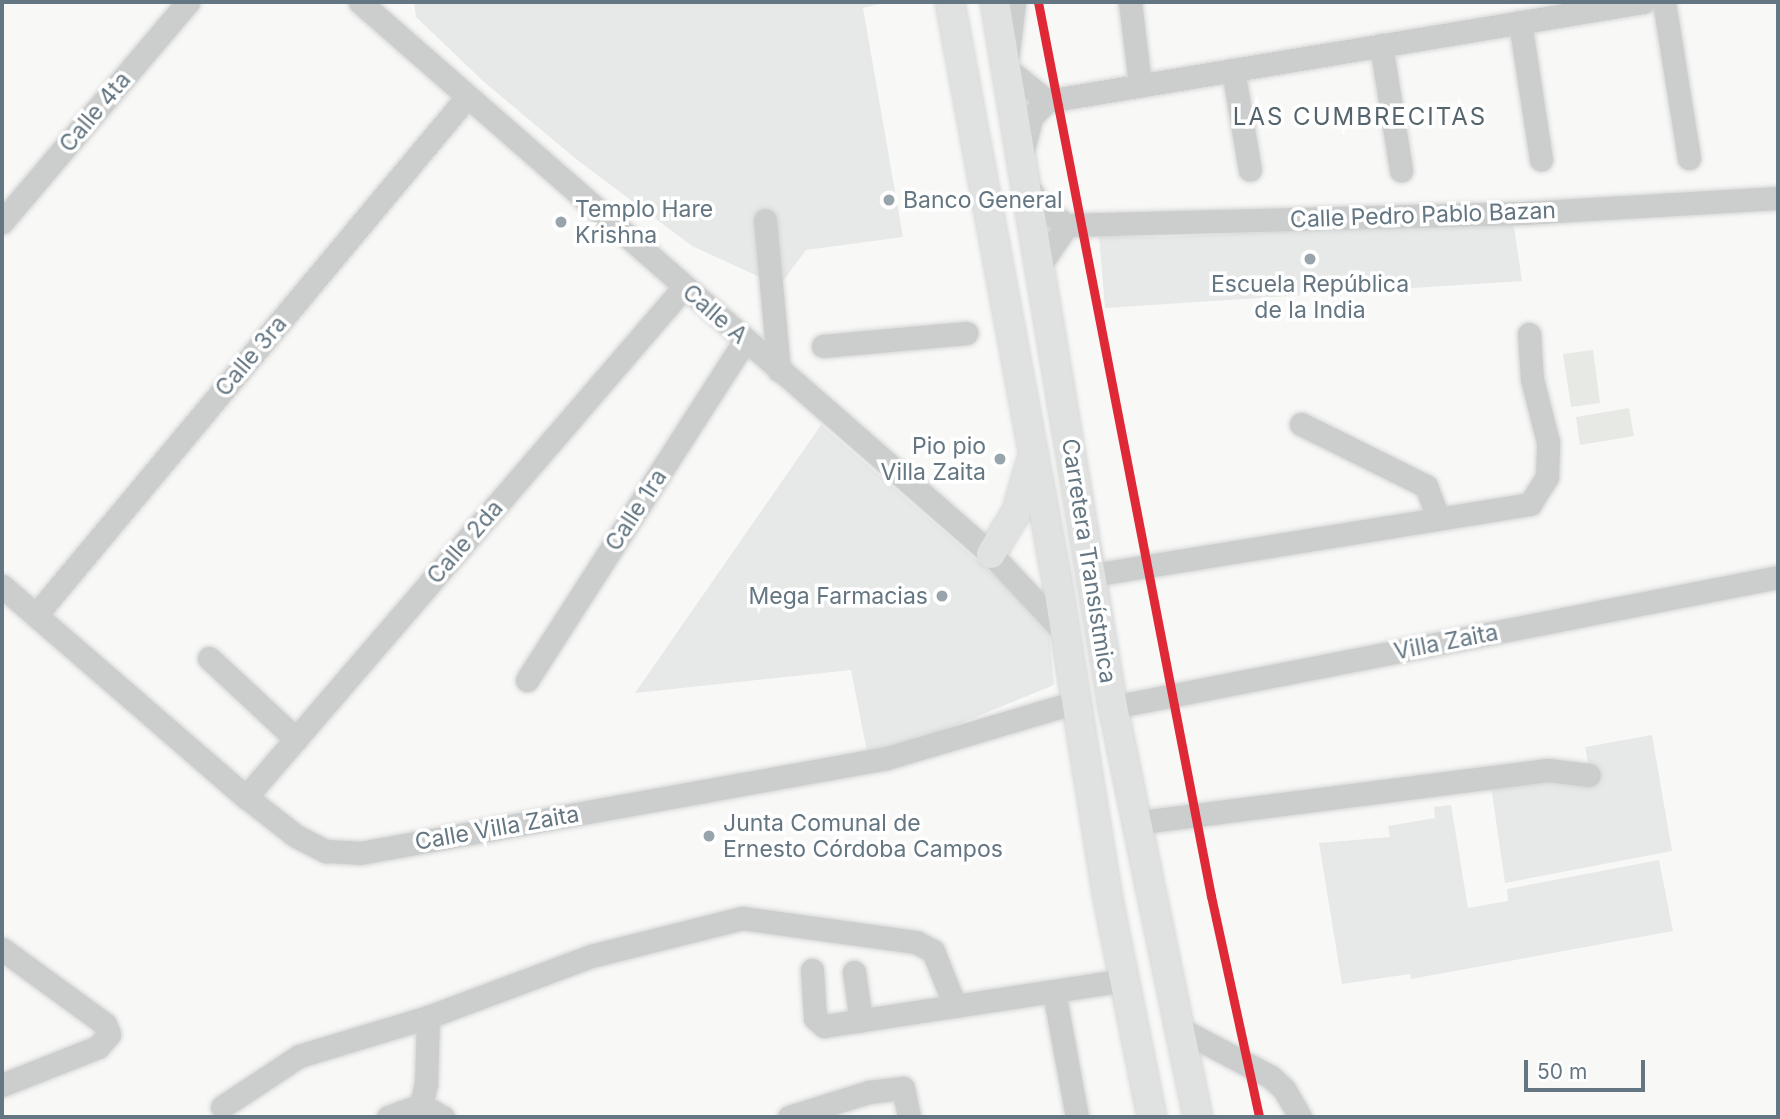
<!DOCTYPE html>
<html>
<head>
<meta charset="utf-8">
<style>
	body { margin:0 }
	#map { position:relative; width:1780px; height:1119px; overflow:hidden; background:#f8f8f7; font-family:Inter,sans-serif }
	div>[style] { position:absolute }
	.built>* { inset:0; background:#e7e8e8 }
	.green>* { inset:0; background:#e7eae4 }
	.roads { filter:drop-shadow(0 0 2px #d5d6d6) drop-shadow(0 0 2px #d5d6d6) }
	.minor>* { height:23px; margin:-11.5px; padding:0 11.5px; transform-origin:11.5px; border-radius:11.5px; background:#cccece }
	.major>* { height:28px; margin:-14px; padding:0 14px; transform-origin:14px; border-radius:14px; background:#e0e1e1 }
	.metro-1>* { height:9px; margin:-4.5px; padding:0 4.5px; transform-origin:4.5px; border-radius:4.5px; background:#df2937 }
	.dots>* { width:19px; height:19px; translate:-50% -50%; box-sizing:border-box; border:4px solid #fff; border-radius:50% }
	span { translate:-50% -50%; white-space:nowrap; text-align:center; line-height:1.15; -webkit-text-stroke:7px #fff; paint-order:stroke }
	.street-label { font-size:23px; color:#637682 }
	.poi-label { font-size:23px; color:#637682 }
	.left { translate:0 -50%; text-align:left }
	.right { translate:-100% -50%; text-align:right }
	.neighbourhood-label { font-size:24px; color:#55646d; letter-spacing:2px }
	.frame { position:absolute; inset:0; border:4px solid #637682; pointer-events:none }
	.scale { position:absolute; left:1524px; top:1060px; width:121px; height:32px; box-sizing:border-box; border:4px solid #637682; border-top:0; padding-left:9px; font-size:21px; line-height:24px; white-space:nowrap; color:#637682; -webkit-text-stroke:5px #fff; paint-order:stroke }
</style>
</head>
<body>
<div id="map">
	<div class="built">
		<i style="clip-path:polygon(414px 2px,888px 2px,863px 8px,903px 237px,806px 250px,779px 286px,692px 246px,576px 159px,483px 81px,416px 17px)"></i>
		<i style="clip-path:polygon(1513px 220px,1522px 281px,1105px 308px,1099px 236px,1164px 237px)"></i>
		<i style="clip-path:polygon(821px 425px,1048px 622px,1054px 685px,922px 739px,867px 752px,851px 670px,635px 693px)"></i>
		<i style="clip-path:polygon(1652px 735px,1672px 851px,1505px 883px,1491px 786px,1552px 776px,1592px 784px,1585px 747px)"></i>
		<i style="clip-path:polygon(1451px 805px,1468px 908px,1508px 901px,1507px 889px,1659px 860px,1673px 931px,1411px 979px,1410px 974px,1342px 984px,1319px 843px,1390px 837px,1388px 826px,1435px 818px,1434px 807px)"></i>
	</div>
	<div class="green">
		<i style="clip-path:polygon(1593px 350px,1600px 403px,1571px 407px,1563px 354px)"></i>
		<i style="clip-path:polygon(1629px 408px,1634px 436px,1580px 445px,1576px 417px)"></i>
	</div>
	<div class="roads">
		<div class="minor">
			<i style="left:360px;top:2px;width:838px;rotate:41.18deg"></i>
			<i style="left:991px;top:554px;width:107px;rotate:46.9deg"></i>
			<i style="left:1014px;top:2px;width:66px;rotate:96.9deg"></i>
			<i style="left:1006px;top:68px;width:53px;rotate:38.8deg"></i>
			<i style="left:1130px;top:2px;width:84px;rotate:83.1deg"></i>
			<i style="left:1664px;top:2px;width:158px;rotate:80.9deg"></i>
			<i style="left:1520px;top:22px;width:139px;rotate:81.3deg"></i>
			<i style="left:1381px;top:45px;width:127px;rotate:80.9deg"></i>
			<i style="left:1233px;top:70px;width:101px;rotate:80.4deg"></i>
			<i style="left:1023px;top:150px;width:34px;rotate:-76deg"></i>
			<i style="left:1031px;top:117px;width:23px;rotate:-45deg"></i>
			<i style="left:1047px;top:101px;width:604px;rotate:-9.43deg"></i>
			<i style="left:1027px;top:185px;width:23px;rotate:59deg"></i>
			<i style="left:1039px;top:205px;width:34px;rotate:36deg"></i>
			<i style="left:1067px;top:225px;width:457px;rotate:-1.5deg"></i>
			<i style="left:1524px;top:213px;width:254px;rotate:-3.4deg"></i>
			<i style="left:765px;top:220px;width:151px;rotate:84.7deg"></i>
			<i style="left:2px;top:222px;width:288px;rotate:-49.8deg"></i>
			<i style="left:1039px;top:266px;width:50px;rotate:-55.7deg"></i>
			<i style="left:823px;top:346px;width:144px;rotate:-5.2deg"></i>
			<i style="left:1301px;top:424px;width:140px;rotate:26.4deg"></i>
			<i style="left:1426px;top:486px;width:33px;rotate:69deg"></i>
			<i style="left:1092px;top:575px;width:444px;rotate:-9.2deg"></i>
			<i style="left:1530px;top:504px;width:32px;rotate:-58deg"></i>
			<i style="left:1547px;top:477px;width:35px;rotate:-88deg"></i>
			<i style="left:1548px;top:442px;width:65px;rotate:-104.3deg"></i>
			<i style="left:1532px;top:379px;width:45px;rotate:-93.8deg"></i>
			<i style="left:2px;top:586px;width:323px;rotate:40.9deg"></i>
			<i style="left:246px;top:797px;width:63px;rotate:38deg"></i>
			<i style="left:296px;top:836px;width:34px;rotate:27deg"></i>
			<i style="left:326px;top:851px;width:34px;rotate:3deg"></i>
			<i style="left:360px;top:853px;width:535px;rotate:-10.22deg"></i>
			<i style="left:887px;top:758px;width:197px;rotate:-16.5deg"></i>
			<i style="left:36px;top:615px;width:674px;rotate:-50.24deg"></i>
			<i style="left:209px;top:658px;width:119px;rotate:43deg"></i>
			<i style="left:527px;top:680px;width:404px;rotate:-57.3deg"></i>
			<i style="left:1113px;top:707px;width:678px;rotate:-11.06deg"></i>
			<i style="left:246px;top:797px;width:672px;rotate:-49.34deg"></i>
			<i style="left:1134px;top:823px;width:417px;rotate:-7.3deg"></i>
			<i style="left:1548px;top:770px;width:41px;rotate:7deg"></i>
			<i style="left:2px;top:949px;width:127px;rotate:36.1deg"></i>
			<i style="left:105px;top:1024px;width:11px;rotate:68deg"></i>
			<i style="left:109px;top:1034px;width:17px;rotate:130deg"></i>
			<i style="left:98px;top:1047px;width:103px;rotate:158.4deg"></i>
			<i style="left:812px;top:970px;width:48px;rotate:86.4deg"></i>
			<i style="left:815px;top:1018px;width:12px;rotate:42deg"></i>
			<i style="left:824px;top:1026px;width:304px;rotate:-8.7deg"></i>
			<i style="left:854px;top:972px;width:49px;rotate:81.9deg"></i>
			<i style="left:1054px;top:992px;width:127px;rotate:79.6deg"></i>
			<i style="left:1180px;top:1029px;width:103px;rotate:27.8deg"></i>
			<i style="left:1271px;top:1077px;width:18px;rotate:43deg"></i>
			<i style="left:1284px;top:1089px;width:32px;rotate:60deg"></i>
			<i style="left:421px;top:1105px;width:25px;rotate:29deg"></i>
			<i style="left:222px;top:1107px;width:92px;rotate:-33.5deg"></i>
			<i style="left:299px;top:1056px;width:135px;rotate:-16.8deg"></i>
			<i style="left:428px;top:1017px;width:174px;rotate:-20.5deg"></i>
			<i style="left:591px;top:956px;width:156px;rotate:-14.1deg"></i>
			<i style="left:742px;top:918px;width:176px;rotate:7.9deg"></i>
			<i style="left:916px;top:942px;width:19px;rotate:28deg"></i>
			<i style="left:933px;top:951px;width:59px;rotate:68.2deg"></i>
			<i style="left:388px;top:1117px;width:35px;rotate:-20deg"></i>
			<i style="left:421px;top:1105px;width:22px;rotate:-77deg"></i>
			<i style="left:426px;top:1084px;width:67px;rotate:-88.3deg"></i>
			<i style="left:789px;top:1117px;width:84px;rotate:-17.4deg"></i>
			<i style="left:869px;top:1092px;width:34px;rotate:-7deg"></i>
			<i style="left:903px;top:1088px;width:30px;rotate:78deg"></i>
		</div>
		<div class="major">
			<i style="left:950px;top:2px;width:589px;rotate:79.53deg"></i>
			<i style="left:1057px;top:581px;width:317px;rotate:80.9deg"></i>
			<i style="left:1107px;top:894px;width:227px;rotate:78.6deg"></i>
			<i style="left:995px;top:2px;width:715px;rotate:80.5deg"></i>
			<i style="left:1113px;top:707px;width:419px;rotate:78.3deg"></i>
			<i style="left:991px;top:554px;width:50px;rotate:-58.8deg"></i>
			<i style="left:1017px;top:511px;width:51px;rotate:-74.1deg"></i>
		</div>
	</div>
	<div class="metro-1">
		<i style="left:1038px;top:2px;width:911px;rotate:79.05deg"></i>
		<i style="left:1211px;top:896px;width:226px;rotate:77.7deg"></i>
	</div>
	<div class="dots">
		<i style="left:889px;top:200px;background:#97a4ab"></i>
		<i style="left:561px;top:222px;background:#97a4ab"></i>
		<i style="left:1310px;top:259px;background:#97a4ab"></i>
		<i style="left:1000px;top:459px;background:#97a4ab"></i>
		<i style="left:942px;top:596px;background:#97a4ab"></i>
		<i style="left:709px;top:836px;background:#97a4ab"></i>
	</div>
	<div class="street-label">
		<span style="left:95px;top:112px;rotate:-50deg">Calle 4ta</span>
		<span style="left:1423px;top:215px;rotate:-2deg">Calle Pedro Pablo Bazan</span>
		<span style="left:715px;top:314px;rotate:41deg">Calle A</span>
		<span style="left:251px;top:356px;rotate:-50deg">Calle 3ra</span>
		<span style="left:636px;top:510px;rotate:-57deg">Calle 1ra</span>
		<span style="left:465px;top:542px;rotate:-49deg">Calle 2da</span>
		<span style="left:1089px;top:561px;rotate:81deg">Carretera Transístmica</span>
		<span style="left:1446px;top:642px;rotate:-11deg">Villa Zaita</span>
		<span style="left:497px;top:828px;rotate:-10deg">Calle Villa Zaita</span>
	</div>
	<div class="poi-label">
		<span class="left" style="left:903px;top:200px">Banco General</span>
		<span class="left" style="left:575px;top:222px">Templo Hare<br>Krishna</span>
		<span style="left:1310px;top:297px">Escuela República<br>de la India</span>
		<span class="right" style="left:986px;top:459px">Pio pio<br>Villa Zaita</span>
		<span class="right" style="left:928px;top:596px">Mega Farmacias</span>
		<span class="left" style="left:723px;top:836px">Junta Comunal de<br>Ernesto Córdoba Campos</span>
	</div>
	<div class="neighbourhood-label">
		<span style="left:1360px;top:117px">LAS CUMBRECITAS</span>
	</div>
	<div class="frame"></div>
	<div class="scale">50 m</div>
</div>
</body>
</html>
